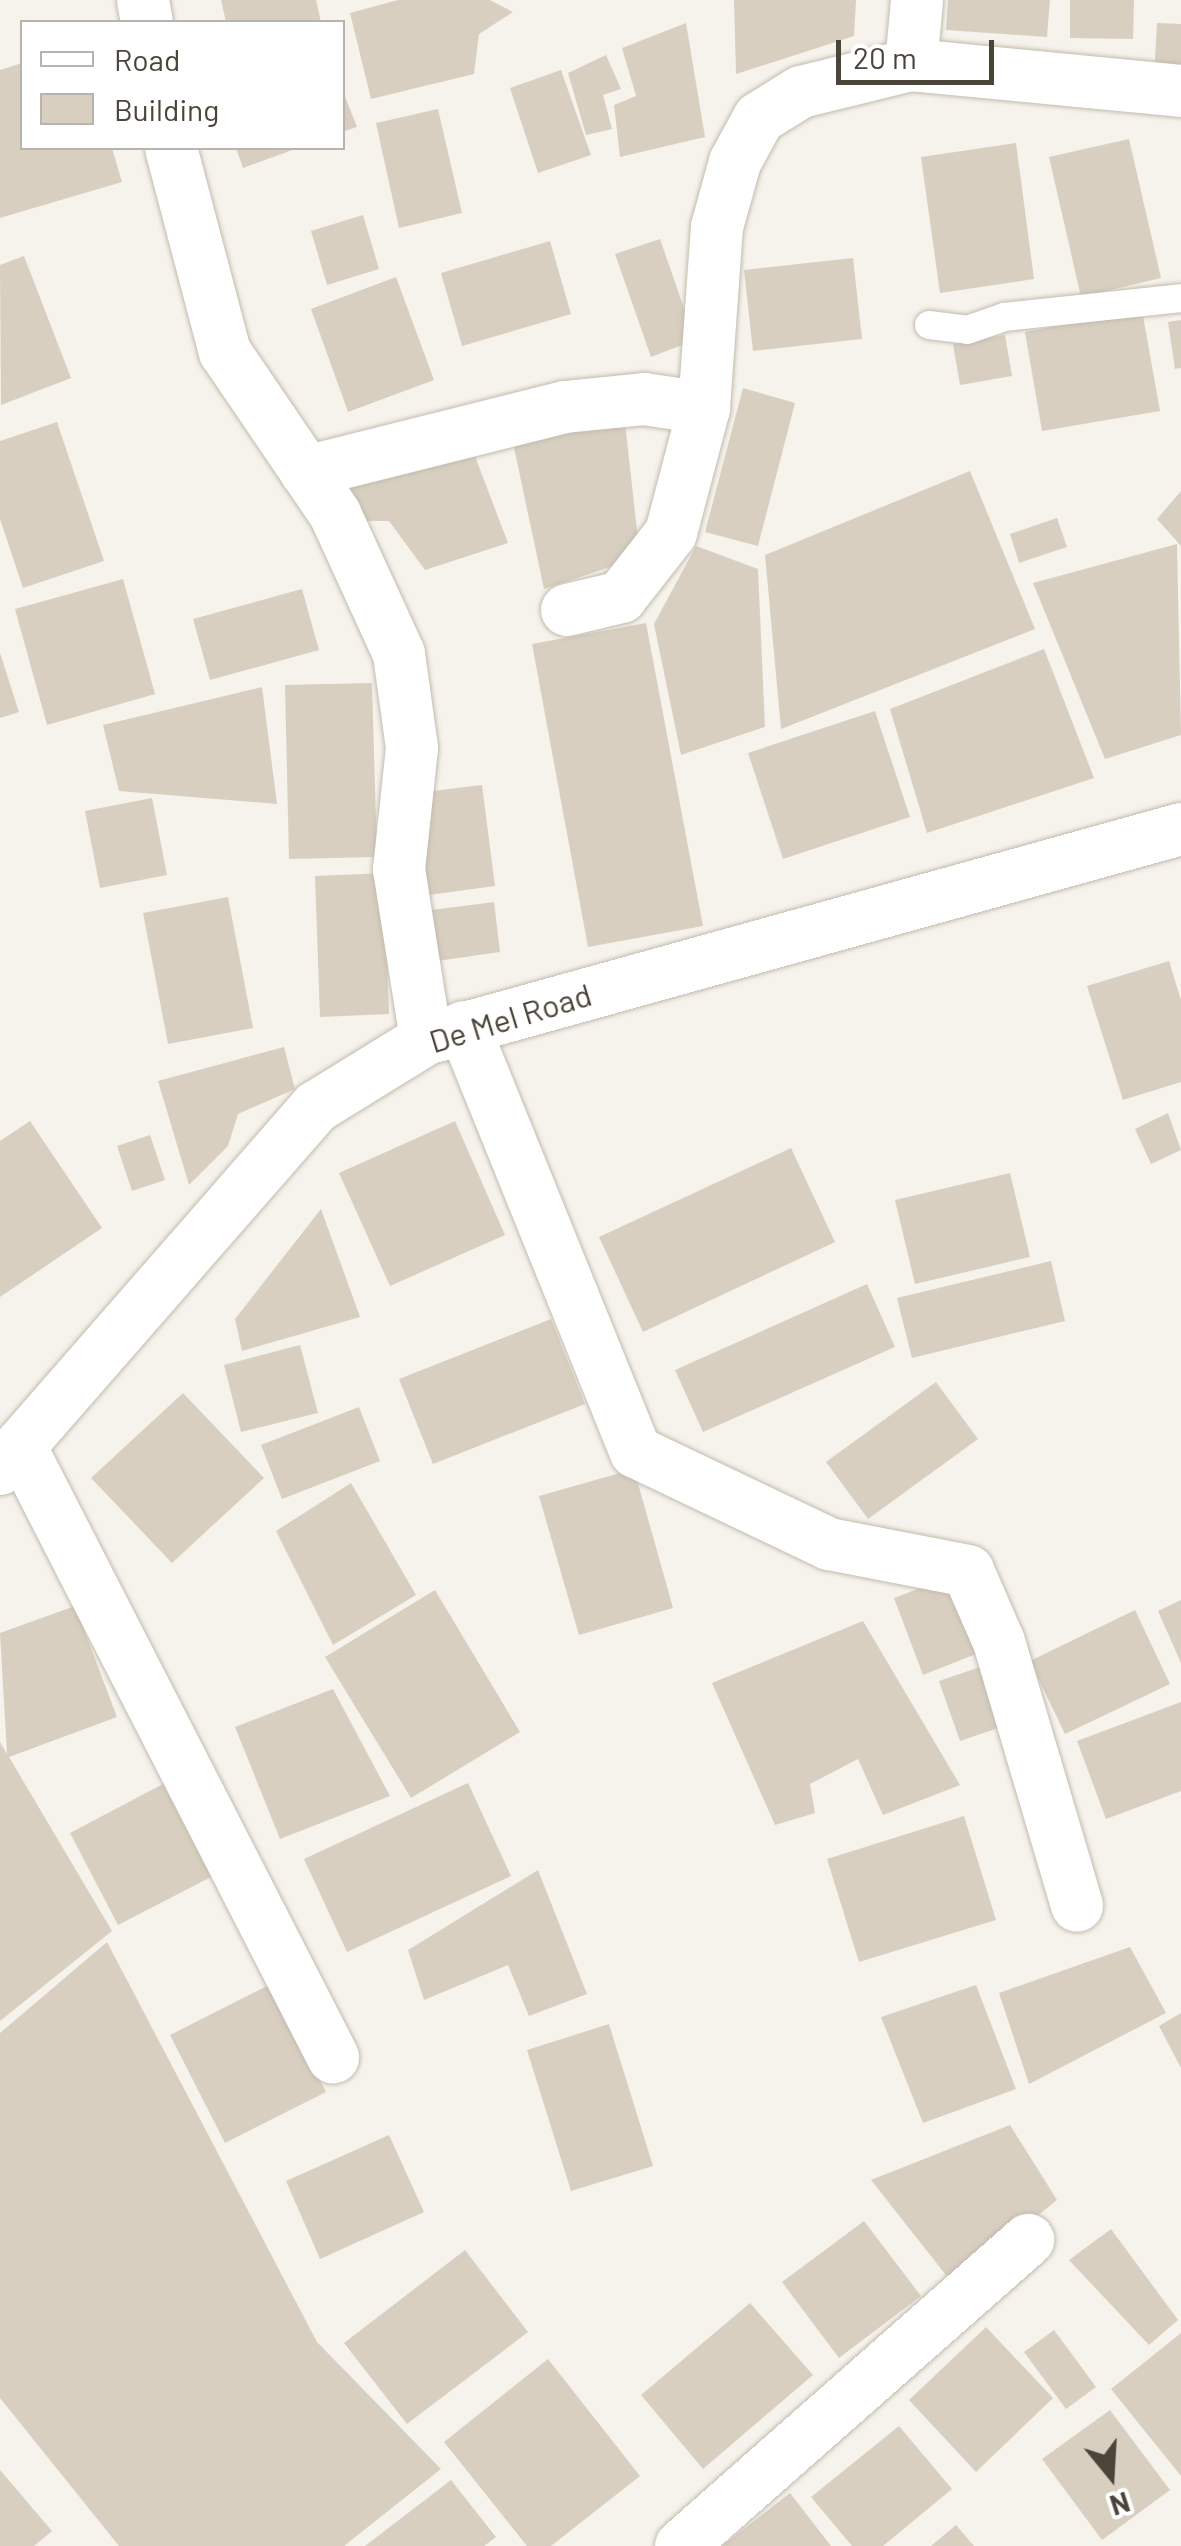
<!DOCTYPE html>
<html>
<head>
<meta charset="utf-8">
<style>
	body { margin:0 }
	#map { position:relative; width:1181px; height:2546px; overflow:hidden; background:#f6f3ec; font-family:Barlow,sans-serif }
	div>[style] { position:absolute }
	.building>* { inset:0; background:#d8cfc1 }
	.roads { filter:drop-shadow(0 0 2px #c2bbae) drop-shadow(0 0 2px #c2bbae) }
	.lane>* { height:28px; margin:-14px; padding:0 14px; transform-origin:14px; border-radius:14px; background:#fff }
	.street>* { height:52px; margin:-26px; padding:0 26px; transform-origin:26px; border-radius:26px; background:#fff }
	span { translate:-50% -50%; white-space:nowrap; text-align:center; line-height:1.15; -webkit-text-stroke:8px #fff; paint-order:stroke }
	.street-label { font-size:32px; color:#4b4439 }
	.legend { position:absolute; left:20px; top:20px; width:325px; height:130px; box-sizing:border-box; background:#fff; border:2px solid #b7b4b0; margin:0; padding:12px 18px; list-style:none; font-size:30px; color:#4b4439 }
	.legend li { display:flex; align-items:center; gap:20px; height:50px }
	.legend b { width:50px; border:2px solid #b7b4b0 }
	.north { position:absolute; left:1061px; top:2426px; width:100px; height:100px; -webkit-text-stroke:8px #fff; paint-order:stroke; rotate:162deg; font-size:28px; font-weight:700; line-height:40px; text-align:center; color:#4b4439 }
	.north::after { content:''; display:block; margin:auto; width:35px; height:45px; background:#4b4439; clip-path:polygon(50% 0,100% 100%,50% 72%,0 100%) }
	.scale { position:absolute; left:836px; top:40px; width:158px; height:45px; box-sizing:border-box; border:5px solid #4b4439; border-top:0; padding-left:12px; font-size:30px; line-height:35px; white-space:nowrap; color:#4b4439; -webkit-text-stroke:8px #fff; paint-order:stroke }
</style>
</head>
<body>
<div id="map">
	<div class="building">
		<i style="clip-path:polygon(221px 0,316px 0,321px 22px,226px 22px)"></i>
		<i style="clip-path:polygon(398px 0,490px 0,513px 12px,479px 34px,474px 74px,371px 99px,350px 13px)"></i>
		<i style="clip-path:polygon(734px 0,856px 0,854px 36px,736px 74px)"></i>
		<i style="clip-path:polygon(948px 0,1050px 0,1047px 37px,946px 30px)"></i>
		<i style="clip-path:polygon(1070px 0,1134px 0,1133px 39px,1070px 38px)"></i>
		<i style="clip-path:polygon(686px 23px,705px 137px,620px 157px,614px 105px,636px 96px,622px 48px)"></i>
		<i style="clip-path:polygon(1157px 23px,1181px 24px,1181px 77px,1154px 75px)"></i>
		<i style="clip-path:polygon(606px 55px,621px 89px,603px 95px,612px 129px,586px 135px,568px 73px)"></i>
		<i style="clip-path:polygon(22px 63px,22px 148px,112px 148px,122px 182px,0 218px,0 70px)"></i>
		<i style="clip-path:polygon(561px 70px,591px 155px,538px 173px,510px 88px)"></i>
		<i style="clip-path:polygon(342px 89px,357px 127px,342px 132px)"></i>
		<i style="clip-path:polygon(438px 109px,462px 213px,399px 228px,376px 123px)"></i>
		<i style="clip-path:polygon(1129px 139px,1161px 278px,1081px 297px,1049px 157px)"></i>
		<i style="clip-path:polygon(1016px 143px,1034px 279px,940px 293px,921px 157px)"></i>
		<i style="clip-path:polygon(236px 148px,298px 148px,243px 168px)"></i>
		<i style="clip-path:polygon(363px 215px,379px 269px,327px 285px,311px 231px)"></i>
		<i style="clip-path:polygon(660px 239px,695px 340px,651px 357px,615px 254px)"></i>
		<i style="clip-path:polygon(550px 241px,571px 314px,462px 346px,441px 273px)"></i>
		<i style="clip-path:polygon(24px 256px,71px 378px,1px 405px,0 265px)"></i>
		<i style="clip-path:polygon(853px 258px,862px 339px,753px 351px,744px 270px)"></i>
		<i style="clip-path:polygon(396px 277px,434px 380px,348px 412px,311px 309px)"></i>
		<i style="clip-path:polygon(1142px 310px,1160px 411px,1042px 431px,1025px 332px)"></i>
		<i style="clip-path:polygon(1181px 320px,1181px 368px,1175px 369px,1168px 322px)"></i>
		<i style="clip-path:polygon(1005px 335px,1012px 376px,960px 385px,953px 344px)"></i>
		<i style="clip-path:polygon(743px 388px,795px 403px,758px 546px,705px 532px)"></i>
		<i style="clip-path:polygon(624px 414px,640px 557px,544px 589px,512px 438px)"></i>
		<i style="clip-path:polygon(57px 422px,104px 561px,23px 588px,0 519px,0 441px)"></i>
		<i style="clip-path:polygon(470px 443px,508px 543px,425px 570px,389px 521px,366px 521px,347px 482px)"></i>
		<i style="clip-path:polygon(970px 471px,1035px 629px,781px 729px,765px 555px)"></i>
		<i style="clip-path:polygon(1181px 491px,1181px 546px,1157px 519px)"></i>
		<i style="clip-path:polygon(1057px 518px,1067px 547px,1019px 563px,1010px 534px)"></i>
		<i style="clip-path:polygon(1177px 544px,1181px 735px,1105px 759px,1033px 583px)"></i>
		<i style="clip-path:polygon(696px 546px,758px 569px,765px 727px,681px 755px,654px 624px)"></i>
		<i style="clip-path:polygon(123px 579px,155px 694px,47px 725px,15px 609px)"></i>
		<i style="clip-path:polygon(302px 589px,319px 650px,210px 680px,193px 619px)"></i>
		<i style="clip-path:polygon(646px 623px,703px 926px,588px 947px,532px 644px)"></i>
		<i style="clip-path:polygon(1044px 649px,1094px 778px,927px 833px,890px 709px)"></i>
		<i style="clip-path:polygon(0 653px,19px 712px,0 718px)"></i>
		<i style="clip-path:polygon(372px 683px,377px 857px,289px 859px,285px 685px)"></i>
		<i style="clip-path:polygon(262px 687px,277px 804px,119px 791px,103px 725px)"></i>
		<i style="clip-path:polygon(875px 711px,910px 817px,783px 859px,748px 753px)"></i>
		<i style="clip-path:polygon(482px 785px,495px 886px,429px 895px,416px 793px)"></i>
		<i style="clip-path:polygon(152px 798px,167px 875px,100px 888px,85px 811px)"></i>
		<i style="clip-path:polygon(384px 873px,389px 1014px,320px 1017px,315px 876px)"></i>
		<i style="clip-path:polygon(228px 897px,253px 1028px,168px 1044px,143px 913px)"></i>
		<i style="clip-path:polygon(494px 902px,500px 952px,430px 962px,424px 911px)"></i>
		<i style="clip-path:polygon(1169px 961px,1181px 1000px,1181px 1082px,1123px 1100px,1087px 986px)"></i>
		<i style="clip-path:polygon(284px 1047px,295px 1089px,238px 1114px,228px 1146px,189px 1185px,158px 1081px)"></i>
		<i style="clip-path:polygon(1168px 1113px,1181px 1150px,1151px 1164px,1135px 1129px)"></i>
		<i style="clip-path:polygon(30px 1121px,102px 1228px,0 1297px,0 1141px)"></i>
		<i style="clip-path:polygon(455px 1121px,505px 1235px,390px 1286px,339px 1173px)"></i>
		<i style="clip-path:polygon(150px 1135px,165px 1180px,132px 1191px,117px 1146px)"></i>
		<i style="clip-path:polygon(791px 1148px,835px 1242px,643px 1332px,599px 1237px)"></i>
		<i style="clip-path:polygon(1010px 1173px,1030px 1257px,915px 1284px,895px 1200px)"></i>
		<i style="clip-path:polygon(321px 1209px,360px 1317px,242px 1351px,235px 1319px)"></i>
		<i style="clip-path:polygon(1051px 1261px,1065px 1321px,912px 1358px,897px 1298px)"></i>
		<i style="clip-path:polygon(867px 1284px,895px 1347px,703px 1432px,675px 1370px)"></i>
		<i style="clip-path:polygon(551px 1319px,585px 1404px,433px 1464px,399px 1379px)"></i>
		<i style="clip-path:polygon(300px 1345px,318px 1413px,241px 1432px,224px 1365px)"></i>
		<i style="clip-path:polygon(936px 1382px,978px 1439px,868px 1519px,826px 1462px)"></i>
		<i style="clip-path:polygon(183px 1393px,264px 1478px,172px 1563px,91px 1478px)"></i>
		<i style="clip-path:polygon(359px 1407px,380px 1461px,282px 1499px,261px 1445px)"></i>
		<i style="clip-path:polygon(634px 1469px,673px 1608px,579px 1635px,539px 1496px)"></i>
		<i style="clip-path:polygon(351px 1483px,416px 1595px,333px 1645px,276px 1531px)"></i>
		<i style="clip-path:polygon(952px 1576px,981px 1652px,923px 1675px,894px 1598px)"></i>
		<i style="clip-path:polygon(435px 1590px,520px 1732px,411px 1798px,325px 1657px)"></i>
		<i style="clip-path:polygon(1181px 1600px,1181px 1663px,1158px 1611px)"></i>
		<i style="clip-path:polygon(75px 1606px,117px 1717px,9px 1757px,112px 1931px,0 2021px,0 1742px,7px 1754px,0 1633px)"></i>
		<i style="clip-path:polygon(1135px 1610px,1170px 1684px,1065px 1734px,1030px 1661px)"></i>
		<i style="clip-path:polygon(863px 1621px,960px 1785px,883px 1815px,858px 1759px,810px 1784px,815px 1813px,775px 1825px,712px 1683px)"></i>
		<i style="clip-path:polygon(986px 1665px,1007px 1725px,960px 1741px,939px 1681px)"></i>
		<i style="clip-path:polygon(333px 1689px,390px 1796px,280px 1839px,235px 1727px)"></i>
		<i style="clip-path:polygon(1181px 1702px,1181px 1791px,1106px 1819px,1077px 1741px)"></i>
		<i style="clip-path:polygon(468px 1783px,511px 1876px,347px 1952px,304px 1859px)"></i>
		<i style="clip-path:polygon(163px 1784px,211px 1877px,118px 1925px,70px 1833px)"></i>
		<i style="clip-path:polygon(964px 1816px,996px 1920px,859px 1962px,827px 1859px)"></i>
		<i style="clip-path:polygon(538px 1870px,587px 1994px,529px 2016px,508px 1965px,424px 2000px,408px 1950px)"></i>
		<i style="clip-path:polygon(107px 1942px,317px 2342px,441px 2469px,344px 2546px,119px 2546px,0 2398px,0 2033px)"></i>
		<i style="clip-path:polygon(1130px 1947px,1166px 2013px,1029px 2084px,999px 1993px)"></i>
		<i style="clip-path:polygon(271px 1984px,326px 2092px,225px 2143px,170px 2035px)"></i>
		<i style="clip-path:polygon(976px 1985px,1016px 2089px,923px 2123px,881px 2017px)"></i>
		<i style="clip-path:polygon(1181px 2013px,1181px 2068px,1159px 2026px)"></i>
		<i style="clip-path:polygon(609px 2024px,653px 2166px,571px 2191px,527px 2050px)"></i>
		<i style="clip-path:polygon(1010px 2125px,1057px 2200px,953px 2284px,871px 2180px)"></i>
		<i style="clip-path:polygon(389px 2135px,424px 2212px,320px 2259px,286px 2181px)"></i>
		<i style="clip-path:polygon(864px 2221px,921px 2296px,839px 2358px,782px 2282px)"></i>
		<i style="clip-path:polygon(1111px 2229px,1178px 2320px,1149px 2345px,1069px 2260px)"></i>
		<i style="clip-path:polygon(465px 2250px,528px 2332px,407px 2424px,344px 2343px)"></i>
		<i style="clip-path:polygon(750px 2303px,813px 2375px,703px 2469px,641px 2395px)"></i>
		<i style="clip-path:polygon(986px 2327px,1053px 2398px,976px 2472px,909px 2400px)"></i>
		<i style="clip-path:polygon(1054px 2330px,1096px 2387px,1066px 2409px,1024px 2352px)"></i>
		<i style="clip-path:polygon(1181px 2333px,1181px 2476px,1111px 2389px)"></i>
		<i style="clip-path:polygon(548px 2359px,640px 2476px,551px 2546px,527px 2546px,444px 2442px)"></i>
		<i style="clip-path:polygon(1110px 2410px,1170px 2490px,1102px 2540px,1042px 2459px)"></i>
		<i style="clip-path:polygon(899px 2426px,952px 2489px,883px 2546px,852px 2546px,811px 2497px)"></i>
		<i style="clip-path:polygon(0 2470px,52px 2531px,34px 2546px,0 2546px)"></i>
		<i style="clip-path:polygon(451px 2480px,496px 2537px,484px 2546px,365px 2546px)"></i>
		<i style="clip-path:polygon(790px 2493px,831px 2546px,722px 2546px)"></i>
		<i style="clip-path:polygon(956px 2525px,974px 2546px,931px 2546px)"></i>
	</div>
	<div class="roads">
		<div class="lane">
			<i style="left:929px;top:325px;width:38px;rotate:7deg"></i>
			<i style="left:967px;top:330px;width:39px;rotate:-19deg"></i>
			<i style="left:1004px;top:317px;width:178px;rotate:-6.1deg"></i>
		</div>
		<div class="street">
			<i style="left:143px;top:0;width:22px;rotate:80deg"></i>
			<i style="left:911px;top:65px;width:65px;rotate:-84.7deg"></i>
			<i style="left:171px;top:148px;width:211px;rotate:75.2deg"></i>
			<i style="left:225px;top:352px;width:196px;rotate:55.8deg"></i>
			<i style="left:335px;top:514px;width:154px;rotate:65.4deg"></i>
			<i style="left:399px;top:654px;width:95px;rotate:82.1deg"></i>
			<i style="left:412px;top:748px;width:122px;rotate:96.1deg"></i>
			<i style="left:399px;top:869px;width:172px;rotate:81deg"></i>
			<i style="left:306px;top:472px;width:267px;rotate:-14.1deg"></i>
			<i style="left:565px;top:407px;width:79px;rotate:-5.8deg"></i>
			<i style="left:644px;top:399px;width:61px;rotate:8.5deg"></i>
			<i style="left:704px;top:408px;width:181px;rotate:-85.9deg"></i>
			<i style="left:717px;top:227px;width:67px;rotate:-74.5deg"></i>
			<i style="left:735px;top:162px;width:50px;rotate:-61.4deg"></i>
			<i style="left:759px;top:118px;width:49px;rotate:-31.8deg"></i>
			<i style="left:801px;top:92px;width:113px;rotate:-13.8deg"></i>
			<i style="left:911px;top:65px;width:271px;rotate:5.5deg"></i>
			<i style="left:567px;top:610px;width:56px;rotate:-13.5deg"></i>
			<i style="left:621px;top:597px;width:81px;rotate:-52deg"></i>
			<i style="left:671px;top:533px;width:129px;rotate:-75.2deg"></i>
			<i style="left:464px;top:1027px;width:458px;rotate:68deg"></i>
			<i style="left:636px;top:1452px;width:214px;rotate:25.5deg"></i>
			<i style="left:829px;top:1544px;width:142px;rotate:11deg"></i>
			<i style="left:968px;top:1571px;width:77px;rotate:66.4deg"></i>
			<i style="left:999px;top:1642px;width:275px;rotate:73.5deg"></i>
			<i style="left:20px;top:1446px;width:687px;rotate:62.88deg"></i>
			<i style="left:0;top:1469px;width:481px;rotate:-48.9deg"></i>
			<i style="left:316px;top:1107px;width:129px;rotate:-31.7deg"></i>
			<i style="left:426px;top:1039px;width:784px;rotate:-15.54deg"></i>
			<i style="left:681px;top:2546px;width:463px;rotate:-41.4deg"></i>
		</div>
	</div>
	<div class="street-label">
		<span style="left:510px;top:1017px;rotate:-17deg">De Mel Road</span>
	</div>
	<ul class="legend">
	<li><b style="height:12px;background:#fff"></b>Road</li>
	<li><b style="height:28px;background:#d8cfc1"></b>Building</li>
	</ul>
	<div class="north">N</div>
	<div class="scale">20 m</div>
</div>
</body>
</html>
